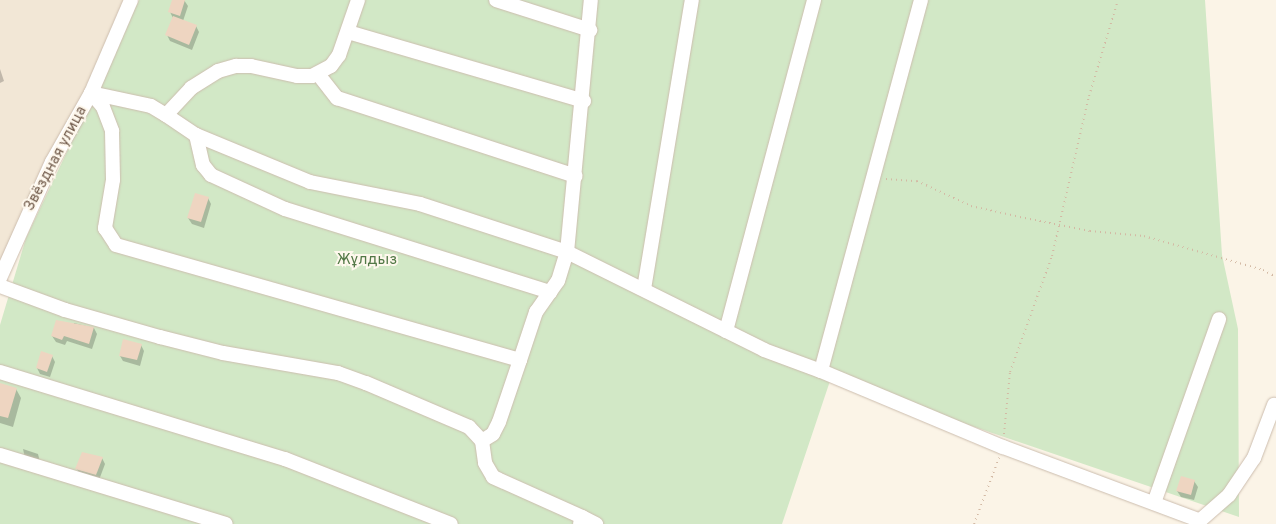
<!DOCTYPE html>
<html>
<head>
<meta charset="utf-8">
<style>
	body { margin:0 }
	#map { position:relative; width:1276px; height:524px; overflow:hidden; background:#fbf4e7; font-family:Overpass,sans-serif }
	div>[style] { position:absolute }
	.residential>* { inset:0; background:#f2e7d6 }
	.green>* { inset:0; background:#d2e8c6 }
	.shadow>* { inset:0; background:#0003 }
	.building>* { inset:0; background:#eed5c1 }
	.path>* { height:2px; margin-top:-1px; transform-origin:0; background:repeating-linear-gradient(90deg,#d3b9a4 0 1px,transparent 0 5px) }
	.roads { filter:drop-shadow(0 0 1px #ccbdae) drop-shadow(0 0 1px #ccbdae) }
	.minor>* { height:14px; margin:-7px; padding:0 7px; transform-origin:7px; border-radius:7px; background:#fff }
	span { translate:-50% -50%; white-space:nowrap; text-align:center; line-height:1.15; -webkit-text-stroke:4px #fef8ed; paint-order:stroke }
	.street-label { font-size:15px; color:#735d4d }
	.park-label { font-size:15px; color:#527846 }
</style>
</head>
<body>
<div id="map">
	<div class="residential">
		<i style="clip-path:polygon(0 0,131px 0,0 278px)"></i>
	</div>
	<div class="green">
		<i style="clip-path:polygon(139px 0,1205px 0,1222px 255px,1238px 329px,1239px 517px,831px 378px,782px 524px,0 524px,0 325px,26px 238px)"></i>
	</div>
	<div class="shadow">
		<i style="clip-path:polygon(173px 0,184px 0,188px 6px,183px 21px,196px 26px,199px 32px,192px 50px,170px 41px,167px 35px,173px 18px,170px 12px)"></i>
		<i style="clip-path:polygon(0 69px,4px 81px,0 83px)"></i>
		<i style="clip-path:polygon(208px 198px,211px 204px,204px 228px,192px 224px,188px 218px)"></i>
		<i style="clip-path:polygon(74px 323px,94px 328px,97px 334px,92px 349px,67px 341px,65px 345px,56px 342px,52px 336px,73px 327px)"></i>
		<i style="clip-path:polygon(141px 345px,144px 351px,140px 366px,123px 361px,120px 356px)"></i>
		<i style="clip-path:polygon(52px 356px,55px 362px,50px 377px,40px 374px,37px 368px)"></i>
		<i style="clip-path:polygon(0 384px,16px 389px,21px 398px,13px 427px,0 423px)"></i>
		<i style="clip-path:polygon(23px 449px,38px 454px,40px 462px,25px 458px)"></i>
		<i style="clip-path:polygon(102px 458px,105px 464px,99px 480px,80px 475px,77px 469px)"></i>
		<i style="clip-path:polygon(1194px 481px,1198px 487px,1194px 500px,1181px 497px,1177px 491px)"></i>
	</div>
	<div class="building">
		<i style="clip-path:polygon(172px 0,185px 0,180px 16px,168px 12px)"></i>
		<i style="clip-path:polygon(173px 16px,197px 25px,189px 45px,165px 35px)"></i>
		<i style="clip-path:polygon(195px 193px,209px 197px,201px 222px,187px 218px)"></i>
		<i style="clip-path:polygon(56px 320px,94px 327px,89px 344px,64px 336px,62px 340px,51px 336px)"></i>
		<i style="clip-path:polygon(123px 339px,142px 344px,137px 360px,119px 356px)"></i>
		<i style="clip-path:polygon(41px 351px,53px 355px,47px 372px,36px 368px)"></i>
		<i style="clip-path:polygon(0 383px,17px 388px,8px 418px,0 416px)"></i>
		<i style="clip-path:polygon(82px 452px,103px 457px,96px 475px,75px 469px)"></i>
		<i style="clip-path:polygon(1181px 476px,1195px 480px,1191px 495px,1176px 491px)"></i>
	</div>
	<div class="path">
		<i style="left:886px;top:179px;width:31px;rotate:4deg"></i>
		<i style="left:917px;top:181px;width:60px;rotate:24.8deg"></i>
		<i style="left:971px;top:206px;width:50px;rotate:12.7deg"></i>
		<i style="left:1020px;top:217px;width:71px;rotate:11.3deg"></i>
		<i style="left:1090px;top:231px;width:54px;rotate:5.3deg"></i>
		<i style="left:1144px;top:236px;width:124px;rotate:15.9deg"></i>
		<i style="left:1263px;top:270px;width:15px;rotate:28deg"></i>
		<i style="left:1004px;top:434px;width:62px;rotate:-84.5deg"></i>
		<i style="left:1010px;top:372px;width:123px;rotate:-70.1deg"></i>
		<i style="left:1052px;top:256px;width:164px;rotate:-77deg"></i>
		<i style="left:1089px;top:96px;width:100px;rotate:-73.2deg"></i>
		<i style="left:974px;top:524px;width:71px;rotate:-69.3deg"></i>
	</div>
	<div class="roads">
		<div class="minor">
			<i style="left:496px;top:0;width:99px;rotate:17.7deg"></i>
			<i style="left:921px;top:0;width:384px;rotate:105.1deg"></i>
			<i style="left:821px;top:371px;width:197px;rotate:22.7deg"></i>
			<i style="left:1003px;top:447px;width:208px;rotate:20.5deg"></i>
			<i style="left:348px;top:32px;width:246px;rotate:16.3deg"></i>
			<i style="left:318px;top:74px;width:31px;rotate:52deg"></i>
			<i style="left:337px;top:98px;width:251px;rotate:18.1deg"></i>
			<i style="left:91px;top:93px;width:18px;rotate:49deg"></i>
			<i style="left:103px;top:107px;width:26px;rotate:69deg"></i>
			<i style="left:112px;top:131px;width:49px;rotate:88.8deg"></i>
			<i style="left:113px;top:180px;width:49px;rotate:99.5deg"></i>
			<i style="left:105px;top:228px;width:20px;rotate:57deg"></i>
			<i style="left:116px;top:245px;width:420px;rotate:15.9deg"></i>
			<i style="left:520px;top:360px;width:65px;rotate:108.7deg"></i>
			<i style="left:499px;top:422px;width:13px;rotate:117deg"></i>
			<i style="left:493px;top:434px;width:13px;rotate:148deg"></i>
			<i style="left:91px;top:93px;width:61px;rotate:12.2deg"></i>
			<i style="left:151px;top:106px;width:17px;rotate:31deg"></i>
			<i style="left:166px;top:115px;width:36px;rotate:34deg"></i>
			<i style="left:196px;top:135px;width:31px;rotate:77deg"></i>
			<i style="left:203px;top:165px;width:13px;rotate:51deg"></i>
			<i style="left:211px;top:175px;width:81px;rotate:24.7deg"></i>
			<i style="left:285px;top:209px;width:278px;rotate:17.4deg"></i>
			<i style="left:166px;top:115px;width:37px;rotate:-47deg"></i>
			<i style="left:191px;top:88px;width:32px;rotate:-32deg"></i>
			<i style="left:218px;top:71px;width:19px;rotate:-16deg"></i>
			<i style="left:236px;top:66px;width:15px"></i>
			<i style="left:251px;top:66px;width:47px;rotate:12.3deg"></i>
			<i style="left:297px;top:76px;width:15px"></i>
			<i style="left:312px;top:76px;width:21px;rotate:-28deg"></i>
			<i style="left:331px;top:66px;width:14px;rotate:-54deg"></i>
			<i style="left:339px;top:55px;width:58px;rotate:-70.9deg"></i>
			<i style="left:196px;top:135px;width:123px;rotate:22.4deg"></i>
			<i style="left:310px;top:182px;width:112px;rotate:11.3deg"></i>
			<i style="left:420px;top:204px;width:155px;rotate:18.1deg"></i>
			<i style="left:567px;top:252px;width:253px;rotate:-84.6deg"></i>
			<i style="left:0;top:278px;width:127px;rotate:-65.9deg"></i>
			<i style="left:52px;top:162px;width:79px;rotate:-60.5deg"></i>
			<i style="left:91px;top:93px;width:101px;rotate:-66.7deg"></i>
			<i style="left:0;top:286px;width:69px;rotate:20.3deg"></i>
			<i style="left:65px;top:310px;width:99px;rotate:15.9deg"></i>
			<i style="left:160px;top:337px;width:65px;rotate:14.3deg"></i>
			<i style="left:223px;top:353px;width:117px;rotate:9.9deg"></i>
			<i style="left:338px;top:373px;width:30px;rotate:20deg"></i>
			<i style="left:366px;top:383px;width:112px;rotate:23.1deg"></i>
			<i style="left:469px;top:427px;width:19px;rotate:47deg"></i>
			<i style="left:482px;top:441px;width:22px;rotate:82deg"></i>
			<i style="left:485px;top:463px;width:16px;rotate:60deg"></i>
			<i style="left:493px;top:477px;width:98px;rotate:24.2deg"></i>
			<i style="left:644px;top:289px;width:293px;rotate:-80.6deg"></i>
			<i style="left:726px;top:331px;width:342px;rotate:-75.1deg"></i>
			<i style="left:520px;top:360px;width:51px;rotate:-71.6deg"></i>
			<i style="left:536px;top:312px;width:38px;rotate:-55deg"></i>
			<i style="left:558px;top:281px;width:30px;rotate:-73deg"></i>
			<i style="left:567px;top:252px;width:220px;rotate:26.4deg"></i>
			<i style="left:764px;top:350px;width:61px;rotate:20.2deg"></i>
			<i style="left:0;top:372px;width:298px;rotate:17deg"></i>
			<i style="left:285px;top:459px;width:178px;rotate:21.4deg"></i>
			<i style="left:0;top:455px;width:236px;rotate:17deg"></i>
			<i style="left:1154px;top:503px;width:195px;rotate:-70.5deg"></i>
			<i style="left:580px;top:524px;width:7px;rotate:-74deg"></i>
			<i style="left:582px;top:517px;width:16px;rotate:27deg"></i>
			<i style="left:1196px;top:524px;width:44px;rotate:-41.3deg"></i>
			<i style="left:1229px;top:495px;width:45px;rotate:-56deg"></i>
			<i style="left:1254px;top:458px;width:57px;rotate:-69.3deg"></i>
		</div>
	</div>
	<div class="street-label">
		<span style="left:56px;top:159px;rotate:-62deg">Звёздная улица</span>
	</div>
	<div class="park-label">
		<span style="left:367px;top:261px">Жұлдыз</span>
	</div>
</div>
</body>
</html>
